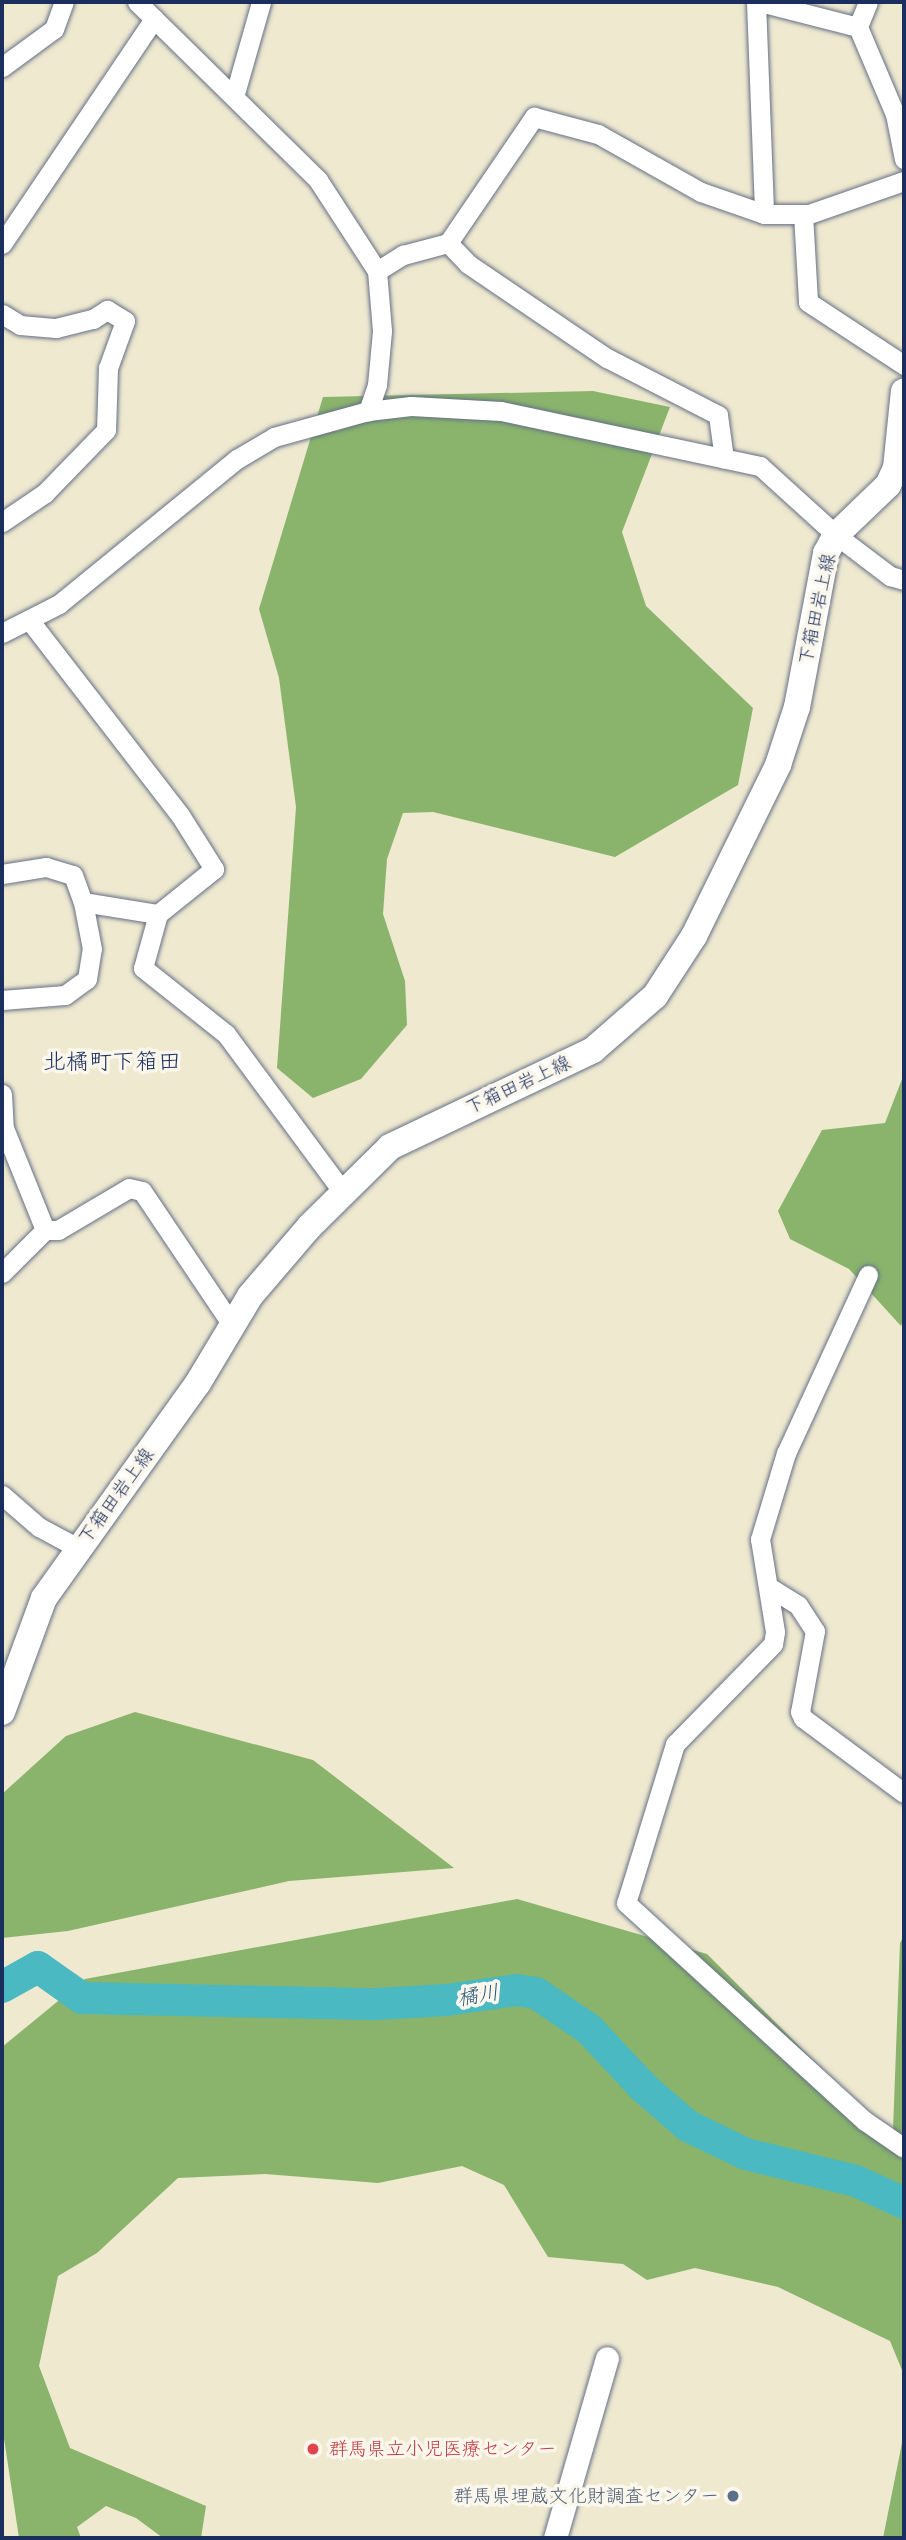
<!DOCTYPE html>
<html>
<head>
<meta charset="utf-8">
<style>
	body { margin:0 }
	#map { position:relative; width:906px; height:2540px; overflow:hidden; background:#efe9d0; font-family:"Shantell Sans","Klee One",sans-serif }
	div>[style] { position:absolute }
	.forest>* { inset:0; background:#8ab46c }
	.river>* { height:32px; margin:-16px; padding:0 16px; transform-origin:16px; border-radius:16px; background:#4ab9c1 }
	.roads { filter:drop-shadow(0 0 2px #657086) drop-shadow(0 0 2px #657086) }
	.minor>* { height:19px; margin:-9.5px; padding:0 9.5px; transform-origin:9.5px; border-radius:9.5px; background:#fff }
	.tertiary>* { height:23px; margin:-11.5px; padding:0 11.5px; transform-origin:11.5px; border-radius:11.5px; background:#fff }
	.secondary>* { height:26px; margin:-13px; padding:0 13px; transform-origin:13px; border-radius:13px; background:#fff }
	.dots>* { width:19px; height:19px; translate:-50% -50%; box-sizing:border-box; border:4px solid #fbf7ec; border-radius:50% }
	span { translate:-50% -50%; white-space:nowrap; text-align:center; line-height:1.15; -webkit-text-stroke:7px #fbf7ec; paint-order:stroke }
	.street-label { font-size:19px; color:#1b2f5e }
	.health-label { font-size:19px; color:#be3a42 }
	.left { translate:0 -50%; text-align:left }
	.service-label { font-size:19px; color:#4e5e75 }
	.right { translate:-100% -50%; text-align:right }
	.water-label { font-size:21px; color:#29587c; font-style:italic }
	.quarter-label { font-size:23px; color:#1b2f5e }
	.frame { position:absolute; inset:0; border:4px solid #1b2f5e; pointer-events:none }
</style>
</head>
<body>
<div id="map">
	<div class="forest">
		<i style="clip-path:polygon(593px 391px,670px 407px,622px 532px,646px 606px,753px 708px,738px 785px,615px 857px,433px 812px,403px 813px,387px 859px,383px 914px,405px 981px,407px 1025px,361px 1079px,313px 1098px,277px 1068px,296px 807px,279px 678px,259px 609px,323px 397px)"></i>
		<i style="clip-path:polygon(904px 1074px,904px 1318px,901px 1326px,849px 1269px,790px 1239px,778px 1211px,822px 1130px,885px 1123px)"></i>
		<i style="clip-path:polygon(135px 1712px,313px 1760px,454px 1868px,289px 1881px,68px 1931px,2px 1938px,2px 1794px,66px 1736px)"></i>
		<i style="clip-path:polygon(517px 1899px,707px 1954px,904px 2151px,904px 2375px,890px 2341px,778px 2287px,695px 2268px,647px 2280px,623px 2264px,548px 2257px,504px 2185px,462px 2166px,378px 2183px,265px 2174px,178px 2178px,97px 2253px,58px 2276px,39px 2366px,70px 2448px,206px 2506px,201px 2538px,163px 2538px,136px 2518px,106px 2506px,77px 2527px,81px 2538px,19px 2538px,2px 2425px,2px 2047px,85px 1979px)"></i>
		<i style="clip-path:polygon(904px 1936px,904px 2144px,893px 2130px,900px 1943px)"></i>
		<i style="clip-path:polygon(904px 2432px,904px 2538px,883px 2538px,900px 2453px)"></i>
	</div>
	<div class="river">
		<i style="left:2px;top:1987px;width:41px;rotate:-29.1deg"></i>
		<i style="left:38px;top:1967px;width:54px;rotate:35.2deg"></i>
		<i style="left:82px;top:1998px;width:294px;rotate:1.2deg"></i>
		<i style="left:376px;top:2004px;width:71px;rotate:-3.2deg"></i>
		<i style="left:447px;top:2000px;width:70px;rotate:-8.2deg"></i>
		<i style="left:516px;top:1990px;width:20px;rotate:9deg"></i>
		<i style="left:536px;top:1993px;width:64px;rotate:34.2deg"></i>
		<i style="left:589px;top:2029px;width:79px;rotate:47deg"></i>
		<i style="left:643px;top:2087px;width:60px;rotate:40.9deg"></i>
		<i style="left:688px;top:2126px;width:64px;rotate:25.8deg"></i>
		<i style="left:746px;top:2154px;width:113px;rotate:13.8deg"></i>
		<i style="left:856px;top:2181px;width:53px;rotate:24.6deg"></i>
	</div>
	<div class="roads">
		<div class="minor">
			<i style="left:137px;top:2px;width:254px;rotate:44.5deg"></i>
			<i style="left:318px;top:180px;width:108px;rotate:57deg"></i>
			<i style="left:377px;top:271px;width:60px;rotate:85.2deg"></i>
			<i style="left:382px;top:331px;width:54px;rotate:95.3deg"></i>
			<i style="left:377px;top:385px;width:28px;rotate:109deg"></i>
			<i style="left:756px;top:2px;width:212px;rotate:87.8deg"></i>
			<i style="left:760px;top:2px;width:101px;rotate:14.3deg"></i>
			<i style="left:868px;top:2px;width:27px;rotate:112deg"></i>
			<i style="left:858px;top:27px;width:95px;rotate:67deg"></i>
			<i style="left:895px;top:114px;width:46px;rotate:78.7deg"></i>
			<i style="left:2px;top:67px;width:64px;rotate:-36.2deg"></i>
			<i style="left:54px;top:29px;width:29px;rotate:-70deg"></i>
			<i style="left:234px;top:97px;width:99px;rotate:-74.1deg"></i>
			<i style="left:803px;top:214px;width:88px;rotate:86.7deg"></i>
			<i style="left:808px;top:302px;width:115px;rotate:33.3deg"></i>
			<i style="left:448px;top:243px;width:153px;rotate:-55.7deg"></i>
			<i style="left:534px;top:117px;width:66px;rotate:14.9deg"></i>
			<i style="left:598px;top:134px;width:118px;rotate:29.4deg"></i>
			<i style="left:701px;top:192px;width:67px;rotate:19.2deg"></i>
			<i style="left:764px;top:214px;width:45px"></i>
			<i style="left:809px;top:214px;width:101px;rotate:-19.2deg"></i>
			<i style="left:2px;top:244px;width:272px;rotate:-56deg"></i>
			<i style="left:377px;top:271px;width:31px;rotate:-32deg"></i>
			<i style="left:403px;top:255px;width:47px;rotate:-14.9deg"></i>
			<i style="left:448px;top:243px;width:29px;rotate:46deg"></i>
			<i style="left:468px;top:264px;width:168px;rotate:34.1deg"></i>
			<i style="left:607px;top:358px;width:125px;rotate:27.2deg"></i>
			<i style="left:718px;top:415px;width:44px;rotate:82.2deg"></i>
			<i style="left:2px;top:314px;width:21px;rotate:31deg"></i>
			<i style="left:20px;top:325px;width:36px;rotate:5deg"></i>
			<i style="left:56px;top:328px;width:38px;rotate:-14deg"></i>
			<i style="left:93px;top:319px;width:17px;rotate:-33deg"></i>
			<i style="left:107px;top:310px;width:21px;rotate:31deg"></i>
			<i style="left:125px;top:321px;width:50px;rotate:109.9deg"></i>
			<i style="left:108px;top:368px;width:62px;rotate:91.8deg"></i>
			<i style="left:106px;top:430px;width:88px;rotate:134.1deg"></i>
			<i style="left:45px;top:493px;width:52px;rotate:146deg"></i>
			<i style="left:30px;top:621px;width:245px;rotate:52.3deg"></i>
			<i style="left:180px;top:815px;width:64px;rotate:57.8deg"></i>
			<i style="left:214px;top:869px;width:72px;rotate:141.2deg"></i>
			<i style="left:158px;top:914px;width:56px;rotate:105.5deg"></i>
			<i style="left:143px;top:968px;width:106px;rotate:38.5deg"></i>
			<i style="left:226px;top:1034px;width:192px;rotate:53.5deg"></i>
			<i style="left:2px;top:633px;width:64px;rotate:-27deg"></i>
			<i style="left:59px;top:604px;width:230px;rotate:-39.2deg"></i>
			<i style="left:237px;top:459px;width:43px;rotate:-30.7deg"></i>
			<i style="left:274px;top:437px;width:98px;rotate:-15.5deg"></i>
			<i style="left:368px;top:411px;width:43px;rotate:-6.6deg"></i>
			<i style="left:411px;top:406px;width:90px;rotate:3.2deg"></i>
			<i style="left:501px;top:411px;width:265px;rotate:12deg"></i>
			<i style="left:760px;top:466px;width:103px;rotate:42.2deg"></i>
			<i style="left:836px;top:535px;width:68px;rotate:37.2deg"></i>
			<i style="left:890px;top:576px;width:15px;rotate:16deg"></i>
			<i style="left:2px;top:874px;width:45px;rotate:-9deg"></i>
			<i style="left:46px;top:867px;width:28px;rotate:17deg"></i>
			<i style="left:73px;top:875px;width:29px;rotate:70deg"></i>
			<i style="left:83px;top:902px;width:76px;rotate:9.1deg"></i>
			<i style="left:2px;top:1000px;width:63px;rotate:-4.5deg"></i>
			<i style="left:65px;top:995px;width:27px;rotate:-36deg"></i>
			<i style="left:87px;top:979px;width:30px;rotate:-81deg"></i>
			<i style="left:92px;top:949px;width:48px;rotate:-100.8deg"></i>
			<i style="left:2px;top:1094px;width:34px;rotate:87deg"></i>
			<i style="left:4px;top:1128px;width:110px;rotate:68.1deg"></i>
			<i style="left:45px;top:1230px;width:61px;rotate:135deg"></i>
			<i style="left:45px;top:1230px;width:13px"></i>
			<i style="left:58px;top:1230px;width:82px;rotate:-30.6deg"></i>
			<i style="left:129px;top:1188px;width:13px;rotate:13deg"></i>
			<i style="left:142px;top:1191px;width:161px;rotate:56.1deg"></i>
			<i style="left:868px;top:1275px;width:196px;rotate:114.7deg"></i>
			<i style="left:786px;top:1453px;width:90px;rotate:106.8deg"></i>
			<i style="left:760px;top:1539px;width:94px;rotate:80.8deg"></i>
			<i style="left:775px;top:1632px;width:12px;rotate:99deg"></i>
			<i style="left:773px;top:1644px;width:140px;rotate:134.4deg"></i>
			<i style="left:675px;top:1744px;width:166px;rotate:107.1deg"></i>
			<i style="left:626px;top:1903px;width:323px;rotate:42.4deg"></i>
			<i style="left:865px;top:2121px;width:47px;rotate:34.7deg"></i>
			<i style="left:2px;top:1495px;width:49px;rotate:40.9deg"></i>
			<i style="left:39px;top:1527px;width:44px;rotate:28.3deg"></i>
			<i style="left:769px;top:1587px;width:34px;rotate:32deg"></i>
			<i style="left:798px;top:1605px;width:31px;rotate:57deg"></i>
			<i style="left:815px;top:1631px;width:82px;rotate:100.5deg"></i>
			<i style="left:800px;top:1712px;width:7px;rotate:63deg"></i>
			<i style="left:803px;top:1718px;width:126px;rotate:36.6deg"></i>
		</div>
		<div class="tertiary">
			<i style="left:555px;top:2538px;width:187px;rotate:-73.9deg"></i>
		</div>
		<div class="secondary">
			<i style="left:2px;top:1712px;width:121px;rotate:-69.8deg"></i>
			<i style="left:44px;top:1598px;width:264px;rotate:-54.4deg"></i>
			<i style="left:198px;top:1383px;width:101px;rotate:-59.1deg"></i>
			<i style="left:250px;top:1296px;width:92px;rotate:-49.4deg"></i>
			<i style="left:310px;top:1226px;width:112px;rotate:-44.6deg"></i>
			<i style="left:390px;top:1147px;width:225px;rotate:-25.5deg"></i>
			<i style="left:593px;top:1050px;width:82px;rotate:-41.1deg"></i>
			<i style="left:655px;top:996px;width:72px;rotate:-57deg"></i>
			<i style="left:694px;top:936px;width:191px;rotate:-63.8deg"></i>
			<i style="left:778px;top:765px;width:61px;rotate:-71.9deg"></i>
			<i style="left:797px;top:707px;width:157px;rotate:-79.3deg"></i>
			<i style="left:826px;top:553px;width:21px;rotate:-61deg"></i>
			<i style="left:836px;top:535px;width:72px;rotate:-43.9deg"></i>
			<i style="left:888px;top:485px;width:19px;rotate:-65deg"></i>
			<i style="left:896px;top:468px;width:77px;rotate:-84.1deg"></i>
		</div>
	</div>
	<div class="dots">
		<i style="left:313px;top:2449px;background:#e0444e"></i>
		<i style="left:733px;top:2496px;background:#5c6f8a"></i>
	</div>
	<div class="street-label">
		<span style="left:817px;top:609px;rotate:-78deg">下箱田岩上線</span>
		<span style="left:518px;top:1085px;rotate:-25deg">下箱田岩上線</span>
		<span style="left:116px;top:1496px;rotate:-54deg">下箱田岩上線</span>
	</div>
	<div class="health-label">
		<span class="left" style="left:329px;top:2449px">群馬県立小児医療センター</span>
	</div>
	<div class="service-label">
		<span class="right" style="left:719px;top:2496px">群馬県埋蔵文化財調査センター</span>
	</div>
	<div class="water-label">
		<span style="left:478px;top:1995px;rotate:-9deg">橘川</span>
	</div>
	<div class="quarter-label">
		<span style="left:112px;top:1061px">北橘町下箱田</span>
	</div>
	<div class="frame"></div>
</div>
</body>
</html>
